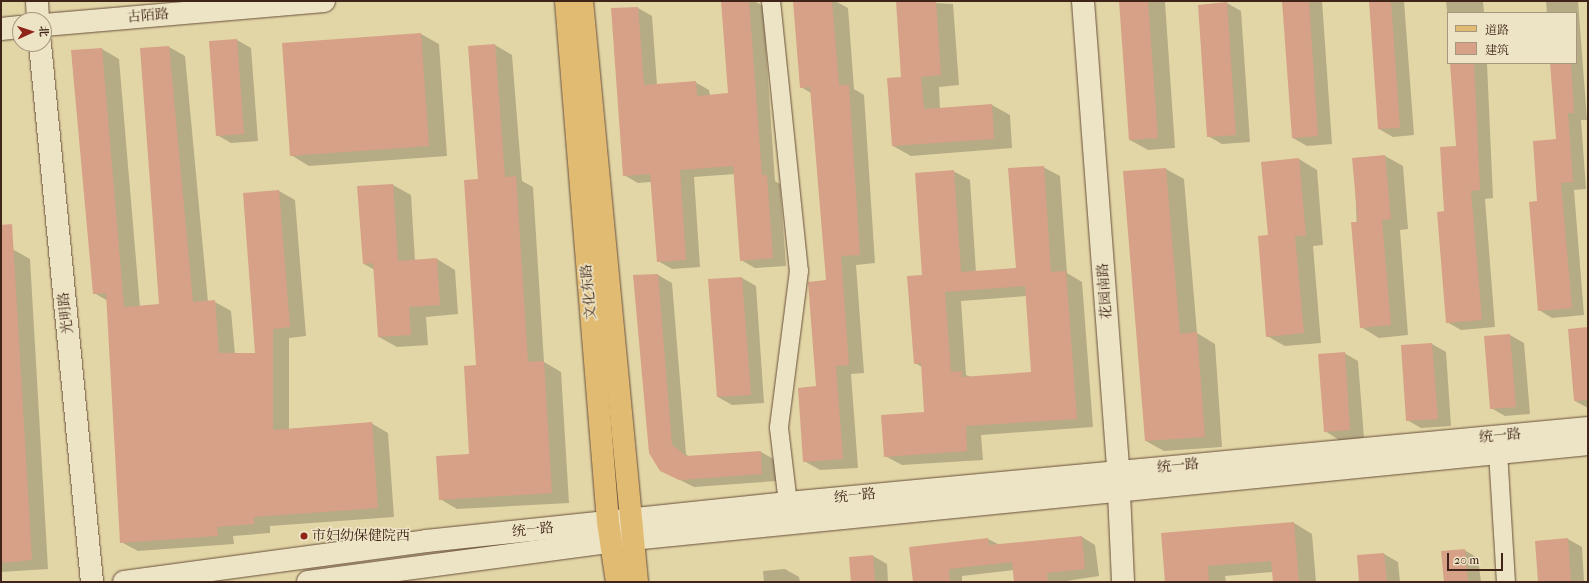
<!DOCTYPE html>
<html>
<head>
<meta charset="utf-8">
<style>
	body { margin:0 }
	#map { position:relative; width:1589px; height:583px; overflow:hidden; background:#e3d6a6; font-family:"IM FELL French Canon","Noto Serif SC",serif }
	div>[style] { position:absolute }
	.shadow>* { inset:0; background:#0003 }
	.building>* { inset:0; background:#d7a187 }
	.roads { filter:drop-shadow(0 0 1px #69503c) drop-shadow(0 0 1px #69503c) }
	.minor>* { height:18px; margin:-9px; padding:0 9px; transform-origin:9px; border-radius:9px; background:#ede4c5 }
	.tertiary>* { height:22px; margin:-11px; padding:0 11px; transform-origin:11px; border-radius:11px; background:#ede4c5 }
	.secondary>* { height:22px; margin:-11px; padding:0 11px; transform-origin:11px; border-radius:11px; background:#ede4c5 }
	.primary>* { height:22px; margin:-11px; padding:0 11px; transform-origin:11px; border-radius:11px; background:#e2bb73 }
	.dots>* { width:11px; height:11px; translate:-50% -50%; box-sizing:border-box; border:2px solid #ede4c5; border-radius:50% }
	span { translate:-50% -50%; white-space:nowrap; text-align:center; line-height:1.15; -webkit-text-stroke:3px #ede4c5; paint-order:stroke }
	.street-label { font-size:14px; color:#402419 }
	.poi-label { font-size:14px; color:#402419 }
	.left { translate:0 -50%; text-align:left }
	.frame { position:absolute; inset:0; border:2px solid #402419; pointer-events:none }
	.legend { position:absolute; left:1447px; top:12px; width:130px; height:52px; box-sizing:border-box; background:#ede4c5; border:1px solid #a89780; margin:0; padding:5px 7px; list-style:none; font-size:12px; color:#402419 }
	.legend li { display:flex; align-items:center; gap:8px; height:20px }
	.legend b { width:20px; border:1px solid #a89780 }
	.north { position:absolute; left:12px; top:12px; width:40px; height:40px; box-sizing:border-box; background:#ede4c5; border:1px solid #a89780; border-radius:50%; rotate:87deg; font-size:11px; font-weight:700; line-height:16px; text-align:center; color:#402419 }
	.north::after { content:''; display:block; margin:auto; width:14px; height:18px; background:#8f2418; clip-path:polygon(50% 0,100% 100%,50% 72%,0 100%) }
	.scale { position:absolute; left:1447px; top:553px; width:56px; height:18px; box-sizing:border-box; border:2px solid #402419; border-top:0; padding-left:5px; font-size:12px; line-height:14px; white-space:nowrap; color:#402419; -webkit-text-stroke:3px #ede4c5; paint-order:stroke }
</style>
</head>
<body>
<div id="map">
	<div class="shadow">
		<i style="clip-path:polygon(722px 1px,754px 1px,763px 6px,775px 181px,780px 184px,786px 266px,755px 268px,741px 260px,735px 174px,694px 177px,700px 267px,672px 269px,658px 261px,651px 182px,638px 183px,624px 175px,638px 8px,652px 16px,657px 85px,695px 82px,709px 90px,710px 96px,729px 94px)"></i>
		<i style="clip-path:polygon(806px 1px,835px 1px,848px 8px,854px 89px,864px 95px,875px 263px,856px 265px,864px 373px,851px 374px,858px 468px,820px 470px,804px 461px,817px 387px,827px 281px,811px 93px,801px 87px)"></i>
		<i style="clip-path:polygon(897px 1px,953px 4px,959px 85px,939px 87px,940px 109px,992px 105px,1010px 115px,1012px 148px,911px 156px,893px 146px,902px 78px)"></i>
		<i style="clip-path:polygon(1120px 1px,1183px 1px,1165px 2px,1175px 148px,1148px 150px,1130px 140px)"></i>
		<i style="clip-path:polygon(1283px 1px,1322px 1px,1332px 144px,1307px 146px,1293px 138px)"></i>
		<i style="clip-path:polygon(1370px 1px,1404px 1px,1414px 135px,1393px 137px,1379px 129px)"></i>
		<i style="clip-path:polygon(1446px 1px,1483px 1px,1484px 13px,1448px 13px,1448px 22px)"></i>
		<i style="clip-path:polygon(1546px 1px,1578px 1px,1587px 120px,1581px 120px,1586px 189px,1574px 190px,1584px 315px,1552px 318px,1539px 310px,1538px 202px,1557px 140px,1551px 63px,1576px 63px,1576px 13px,1547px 13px)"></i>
		<i style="clip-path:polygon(1227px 3px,1241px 11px,1250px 142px,1222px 144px,1208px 136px)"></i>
		<i style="clip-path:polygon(421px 34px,439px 44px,447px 156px,309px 166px,291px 155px)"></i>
		<i style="clip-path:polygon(237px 40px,251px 48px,258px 141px,231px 143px,217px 135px)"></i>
		<i style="clip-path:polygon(495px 45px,512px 55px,522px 181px,533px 187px,544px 362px,561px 372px,569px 503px,457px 509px,440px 499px,470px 455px,477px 366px,479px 180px)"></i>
		<i style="clip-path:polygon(169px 47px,185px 56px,208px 302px,215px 302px,231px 311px,235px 354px,256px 354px,279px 191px,295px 200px,306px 336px,289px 338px,289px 429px,371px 423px,388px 433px,394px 517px,270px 526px,270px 533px,233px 536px,234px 544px,138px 551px,121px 542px,108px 301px,94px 293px,72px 51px,102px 49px,119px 59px,140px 307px,160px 305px)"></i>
		<i style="clip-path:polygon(1451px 63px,1487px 63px,1493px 198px,1485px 199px,1495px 327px,1461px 330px,1447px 322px,1445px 212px,1457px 147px)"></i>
		<i style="clip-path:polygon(1385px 156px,1403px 166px,1408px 229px,1400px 230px,1408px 335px,1379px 338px,1361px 327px,1354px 158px)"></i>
		<i style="clip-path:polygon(1299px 159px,1317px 170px,1323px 245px,1313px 246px,1321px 343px,1285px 346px,1267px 336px,1269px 236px)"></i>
		<i style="clip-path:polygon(evenodd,1043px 167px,1060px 176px,1067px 273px,1082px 282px,1093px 427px,981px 435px,983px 460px,902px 465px,885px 456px,925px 413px,922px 367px,915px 363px,923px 276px,953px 171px,970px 180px,976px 272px,1017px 269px,1043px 167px,1027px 296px,1032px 373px,971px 377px,966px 375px,961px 301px,1027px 296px)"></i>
		<i style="clip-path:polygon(1166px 169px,1184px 179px,1197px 333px,1215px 344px,1222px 447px,1164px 451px,1146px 441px,1124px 172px)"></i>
		<i style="clip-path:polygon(393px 185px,411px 195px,415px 261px,437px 259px,455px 270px,458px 314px,426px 317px,428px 345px,397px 347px,379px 337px,375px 270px,364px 264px)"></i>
		<i style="clip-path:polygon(14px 250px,30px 259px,48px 569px,1px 572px,1px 251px)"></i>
		<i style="clip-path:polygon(658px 275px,672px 283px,686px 454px,689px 457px,761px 452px,775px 460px,776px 481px,694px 487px,660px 470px)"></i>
		<i style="clip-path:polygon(742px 278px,756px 286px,764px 403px,732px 405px,718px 397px,709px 280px)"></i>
		<i style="clip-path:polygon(1588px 328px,1588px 408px,1575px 401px)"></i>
		<i style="clip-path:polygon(1510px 335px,1524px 343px,1530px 414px,1505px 416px,1491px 408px)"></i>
		<i style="clip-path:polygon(1432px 344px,1446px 352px,1451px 426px,1421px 428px,1407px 420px)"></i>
		<i style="clip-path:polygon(1344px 353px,1358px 361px,1364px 438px,1339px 440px,1325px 431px)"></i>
		<i style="clip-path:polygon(1294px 523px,1312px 534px,1316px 582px,1274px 582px,1273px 572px,1225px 576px,1226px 582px,1166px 582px)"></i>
		<i style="clip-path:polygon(1082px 537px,1095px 545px,1099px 576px,1060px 582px,1015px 582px,1014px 570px,962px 576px,962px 582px,914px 582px,988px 539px,1000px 545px)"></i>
		<i style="clip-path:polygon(1568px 539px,1582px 547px,1584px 582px,1539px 582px)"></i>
		<i style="clip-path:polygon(1464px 550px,1478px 558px,1481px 582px,1445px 582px)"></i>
		<i style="clip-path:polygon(1384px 554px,1398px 562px,1400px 582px,1360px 582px,1358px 556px)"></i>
		<i style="clip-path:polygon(873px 556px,887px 564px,888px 582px,852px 582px)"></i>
		<i style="clip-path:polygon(785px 569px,799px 577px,800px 582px,764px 582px,763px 571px)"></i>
	</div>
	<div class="building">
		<i style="clip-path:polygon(721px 1px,749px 1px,762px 175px,767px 175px,773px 258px,740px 261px,733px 166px,680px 170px,686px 260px,657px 262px,650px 174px,623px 176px,611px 8px,638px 7px,644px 85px,696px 81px,697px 96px,728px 93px)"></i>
		<i style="clip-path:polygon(793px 1px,832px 1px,839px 85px,849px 85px,860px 255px,841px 256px,849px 365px,836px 366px,843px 459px,803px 462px,798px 388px,816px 386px,808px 282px,826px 280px,810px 87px,800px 88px)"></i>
		<i style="clip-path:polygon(896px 1px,936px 1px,941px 75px,921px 77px,924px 109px,992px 104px,994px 139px,892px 146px,887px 78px,901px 77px)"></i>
		<i style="clip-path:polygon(1119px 1px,1148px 1px,1158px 138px,1129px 140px)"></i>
		<i style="clip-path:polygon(1282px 1px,1309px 1px,1318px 136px,1292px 138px)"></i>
		<i style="clip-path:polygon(1369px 1px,1391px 1px,1400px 128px,1378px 129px)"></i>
		<i style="clip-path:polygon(1227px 2px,1236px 135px,1207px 137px,1198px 5px)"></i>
		<i style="clip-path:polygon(421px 33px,429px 146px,290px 156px,282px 43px)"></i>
		<i style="clip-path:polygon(237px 39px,244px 134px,216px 136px,209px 41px)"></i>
		<i style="clip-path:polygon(495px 44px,505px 177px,516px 176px,528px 362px,544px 361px,552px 493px,439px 500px,436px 456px,469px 454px,464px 366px,476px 365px,464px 180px,478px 179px,468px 46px)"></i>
		<i style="clip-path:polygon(169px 46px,193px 302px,215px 300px,219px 353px,255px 353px,243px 193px,279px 190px,290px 327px,273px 329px,273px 430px,372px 422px,378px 508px,254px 517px,254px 524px,217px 527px,218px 536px,120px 543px,106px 293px,93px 294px,71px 50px,102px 48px,124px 307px,159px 304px,140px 48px)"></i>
		<i style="clip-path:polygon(1450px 63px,1474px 63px,1480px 190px,1471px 191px,1482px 320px,1446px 323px,1437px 212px,1444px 211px,1440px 147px,1456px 146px)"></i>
		<i style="clip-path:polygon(1550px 63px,1571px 63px,1574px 113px,1568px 113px,1573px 182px,1561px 183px,1572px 308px,1538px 311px,1529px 202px,1537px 201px,1533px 141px,1556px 139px)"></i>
		<i style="clip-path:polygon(1385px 155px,1391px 219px,1382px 220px,1391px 325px,1360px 328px,1351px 222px,1358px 222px,1352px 158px)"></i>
		<i style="clip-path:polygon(1299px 158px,1306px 236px,1295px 236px,1304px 333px,1266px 337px,1258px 236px,1268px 235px,1261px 162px)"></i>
		<i style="clip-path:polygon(evenodd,1044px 166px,1051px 272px,1066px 271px,1077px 419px,966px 426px,967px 451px,884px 457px,881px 415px,924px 412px,921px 363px,914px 364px,907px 276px,922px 275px,915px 173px,954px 170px,961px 272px,1016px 268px,1008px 168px,1044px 166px,1025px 286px,1031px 372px,962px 377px,962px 371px,951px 372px,945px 292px,1025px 286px)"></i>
		<i style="clip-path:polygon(1166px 168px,1180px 334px,1197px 332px,1205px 437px,1145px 441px,1123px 171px)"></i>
		<i style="clip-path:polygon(393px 184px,398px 261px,437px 258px,440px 305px,409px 307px,411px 335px,378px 337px,373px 263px,363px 264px,357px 186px)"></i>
		<i style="clip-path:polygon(12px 224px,32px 560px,1px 563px,1px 225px)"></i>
		<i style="clip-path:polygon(658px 274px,672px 445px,686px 456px,761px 451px,762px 474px,679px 480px,660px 471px,649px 453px,633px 275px)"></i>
		<i style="clip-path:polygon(742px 277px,751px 395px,717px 397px,708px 279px)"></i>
		<i style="clip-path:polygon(1588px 327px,1588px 400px,1574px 401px,1568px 329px)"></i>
		<i style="clip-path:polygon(1510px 334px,1516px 407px,1490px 409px,1484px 336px)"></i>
		<i style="clip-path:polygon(1432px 343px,1438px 419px,1406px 421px,1401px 345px)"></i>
		<i style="clip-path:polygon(1345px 352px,1350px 430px,1324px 432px,1318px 354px)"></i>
		<i style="clip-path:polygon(1294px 522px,1299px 582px,1273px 582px,1271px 561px,1208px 566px,1209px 582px,1165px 582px,1161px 533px)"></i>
		<i style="clip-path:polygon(1082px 536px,1085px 569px,1047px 573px,1048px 582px,1014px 582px,1012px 562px,949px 569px,950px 582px,913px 582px,909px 547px,988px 538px,989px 545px)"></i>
		<i style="clip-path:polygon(1568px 538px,1571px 582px,1538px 582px,1535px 541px)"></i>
		<i style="clip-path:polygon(1465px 549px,1468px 582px,1444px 582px,1441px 551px)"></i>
		<i style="clip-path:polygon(1384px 553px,1387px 582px,1359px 582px,1357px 555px)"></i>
		<i style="clip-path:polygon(873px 555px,875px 582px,851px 582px,849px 557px)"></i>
	</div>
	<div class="roads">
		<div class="minor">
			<i style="left:771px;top:1px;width:271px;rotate:84.1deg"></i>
			<i style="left:799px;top:271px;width:158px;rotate:97.3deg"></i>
			<i style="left:779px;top:428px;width:76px;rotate:83.2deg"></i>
			<i style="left:1498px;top:452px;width:130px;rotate:86.5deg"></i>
		</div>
		<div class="tertiary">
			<i style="left:37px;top:1px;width:19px;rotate:87deg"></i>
			<i style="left:1083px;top:1px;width:471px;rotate:85.7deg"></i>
			<i style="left:1118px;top:471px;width:111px;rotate:87.4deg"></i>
			<i style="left:44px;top:25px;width:281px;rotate:-4.9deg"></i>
			<i style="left:1px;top:29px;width:19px;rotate:-6deg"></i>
			<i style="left:40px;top:44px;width:541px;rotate:84.48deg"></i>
		</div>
		<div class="secondary">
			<i style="left:124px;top:582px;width:305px;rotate:-7.7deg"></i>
			<i style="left:426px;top:541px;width:364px;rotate:-6deg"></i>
			<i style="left:788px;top:503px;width:804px;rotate:-5.36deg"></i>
			<i style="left:308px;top:582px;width:327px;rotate:-7.6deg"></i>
			<i style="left:632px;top:539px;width:961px;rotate:-5.67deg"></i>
		</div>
		<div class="primary">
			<i style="left:566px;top:1px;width:523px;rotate:85.39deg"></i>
			<i style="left:608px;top:522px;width:61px;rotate:81.5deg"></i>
			<i style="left:582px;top:1px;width:584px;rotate:84.59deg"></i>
		</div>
	</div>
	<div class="dots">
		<i style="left:304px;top:536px;background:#8f2418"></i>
	</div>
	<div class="street-label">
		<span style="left:148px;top:16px;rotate:-5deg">古陌路</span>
		<span style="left:1105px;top:291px;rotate:-94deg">花园南路</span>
		<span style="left:589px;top:292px;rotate:-95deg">文化东路</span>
		<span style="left:66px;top:313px;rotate:-96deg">光明路</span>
		<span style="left:1500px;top:436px;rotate:-5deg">统一路</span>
		<span style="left:1178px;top:466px;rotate:-5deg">统一路</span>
		<span style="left:855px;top:496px;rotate:-6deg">统一路</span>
		<span style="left:533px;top:530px;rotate:-6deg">统一路</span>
	</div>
	<div class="poi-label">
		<span class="left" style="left:312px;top:536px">市妇幼保健院西</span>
	</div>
	<div class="frame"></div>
	<ul class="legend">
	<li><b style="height:5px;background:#e2bb73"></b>道路</li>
	<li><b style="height:11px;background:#d7a187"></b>建筑</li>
	</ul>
	<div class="north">北</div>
	<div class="scale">20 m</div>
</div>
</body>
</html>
